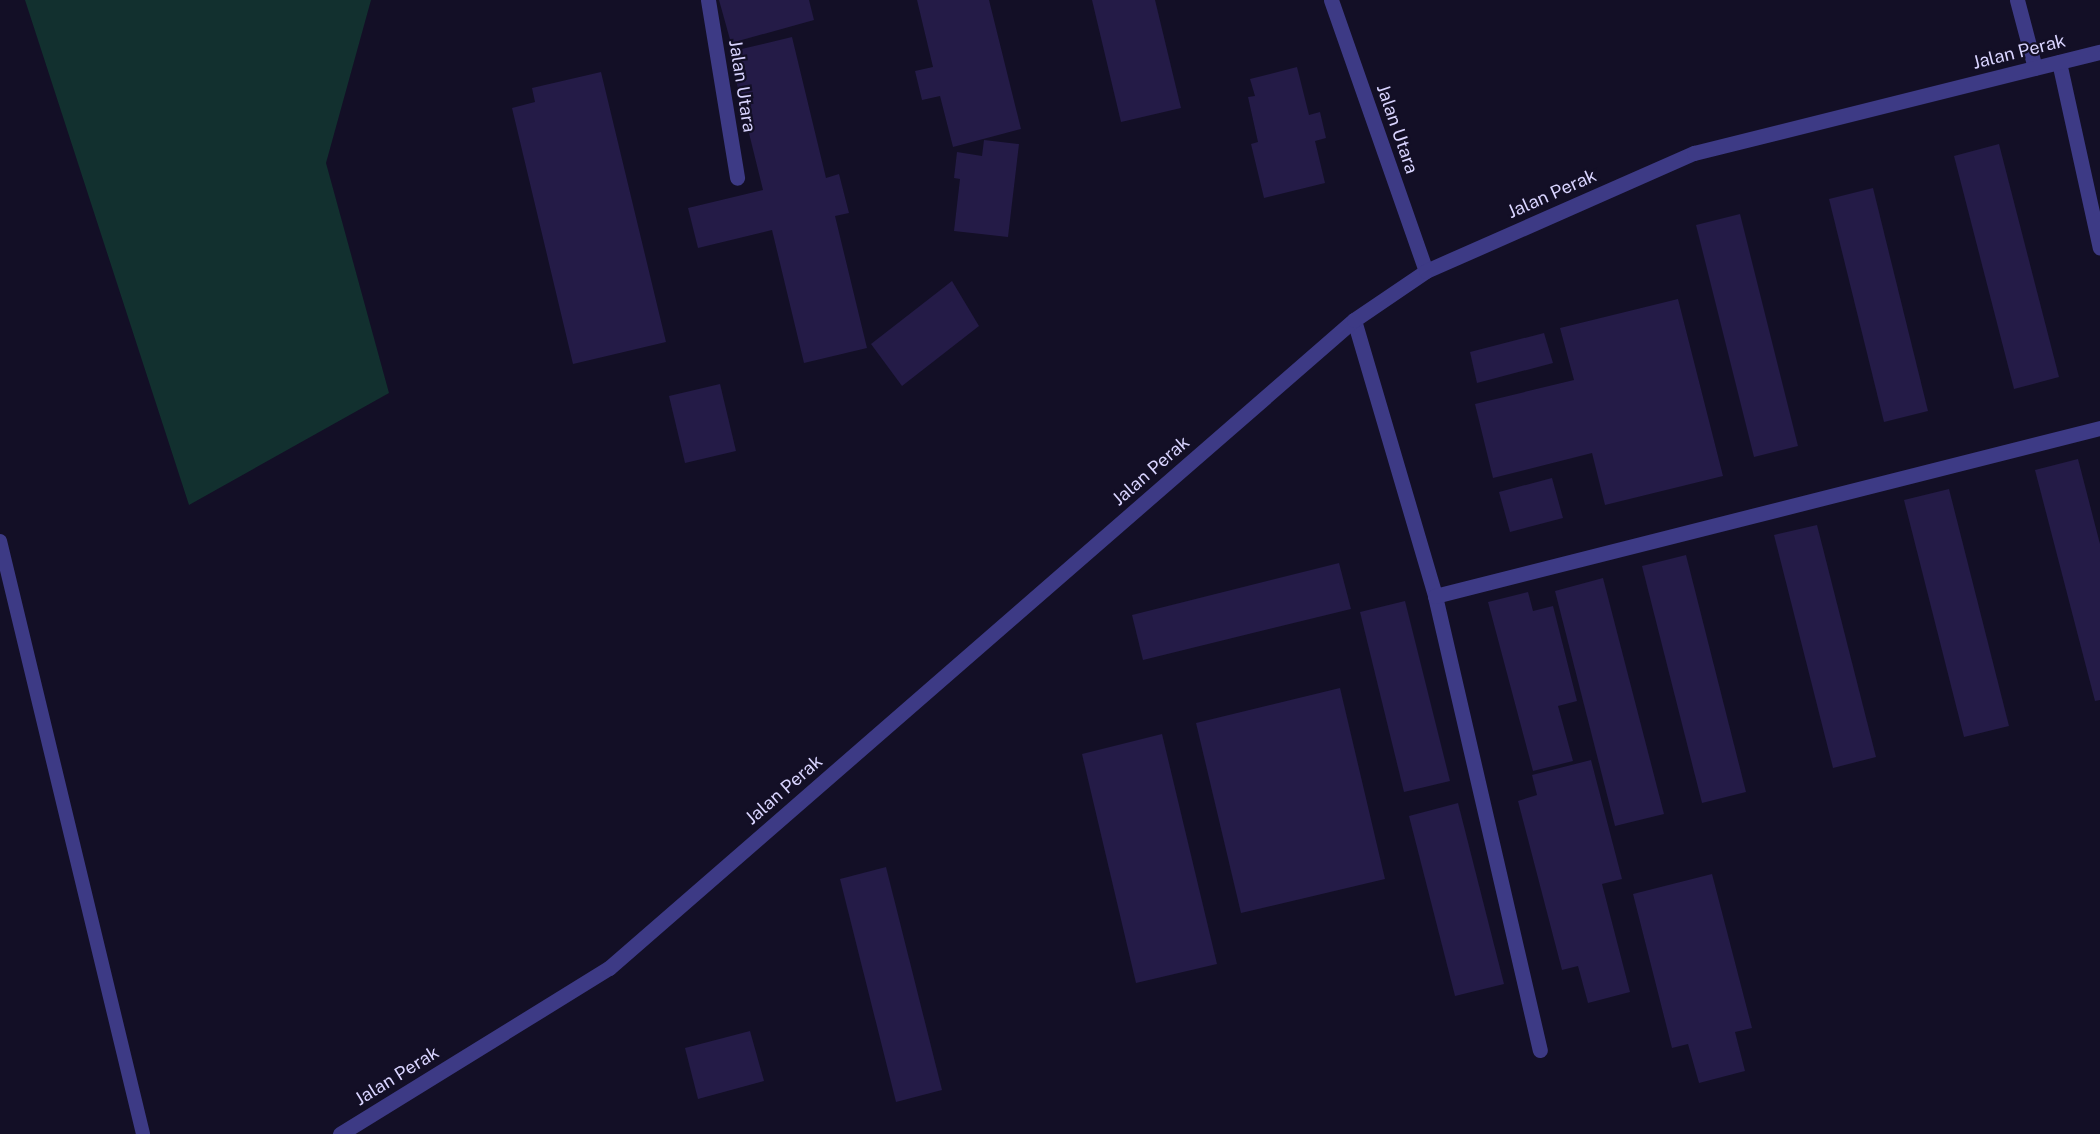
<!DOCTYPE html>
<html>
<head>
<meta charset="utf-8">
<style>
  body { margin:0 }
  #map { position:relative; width:2100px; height:1134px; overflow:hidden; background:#130f26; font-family:"Public Sans",sans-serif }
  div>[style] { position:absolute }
  .green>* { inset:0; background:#12302f }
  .building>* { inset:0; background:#241b47 }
  .lane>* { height:14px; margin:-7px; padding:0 7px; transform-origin:7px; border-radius:7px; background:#3d3a85 }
  .street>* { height:15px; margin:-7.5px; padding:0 7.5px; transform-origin:7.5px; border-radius:7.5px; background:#3d3a85 }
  span { translate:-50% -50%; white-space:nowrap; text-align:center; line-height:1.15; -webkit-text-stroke:4.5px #130f26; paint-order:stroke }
  .street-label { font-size:18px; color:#d9d4ff }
</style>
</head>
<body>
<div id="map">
  <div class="green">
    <div style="clip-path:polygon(25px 0,371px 0,326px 163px,389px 393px,189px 505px)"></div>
  </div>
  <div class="building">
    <div style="clip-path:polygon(719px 0,809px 0,814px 20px,731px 43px)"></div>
    <div style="clip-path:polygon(917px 0,989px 0,1021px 129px,953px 147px,940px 96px,922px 100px,915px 71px,933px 67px)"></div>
    <div style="clip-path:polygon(1092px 0,1155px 0,1181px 108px,1121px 122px)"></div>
    <div style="clip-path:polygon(792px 37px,826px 178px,839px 174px,849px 213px,835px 216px,867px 348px,804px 363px,772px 230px,698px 248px,688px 208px,763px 190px,729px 52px)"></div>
    <div style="clip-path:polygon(1297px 67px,1309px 115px,1320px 112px,1326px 138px,1315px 141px,1325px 183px,1264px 198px,1251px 144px,1258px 142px,1248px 97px,1255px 96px,1250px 79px)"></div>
    <div style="clip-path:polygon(601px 72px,666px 342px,573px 364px,512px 108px,535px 102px,532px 88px)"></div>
    <div style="clip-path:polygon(984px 140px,1019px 144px,1008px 237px,954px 231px,960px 179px,954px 178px,957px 152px,982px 156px)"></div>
    <div style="clip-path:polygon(1999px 144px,2059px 377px,2014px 389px,1954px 156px)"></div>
    <div style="clip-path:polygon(1873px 188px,1928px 411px,1884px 422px,1829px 199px)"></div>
    <div style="clip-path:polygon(1740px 214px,1798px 446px,1754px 457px,1696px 225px)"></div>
    <div style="clip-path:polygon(952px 281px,979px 326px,902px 386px,871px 344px)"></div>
    <div style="clip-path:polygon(1678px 299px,1723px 476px,1605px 505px,1592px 453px,1493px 478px,1475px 404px,1574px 380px,1560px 328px)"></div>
    <div style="clip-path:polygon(1544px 333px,1553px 363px,1477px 383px,1470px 352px)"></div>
    <div style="clip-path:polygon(720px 384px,736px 451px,685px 463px,669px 396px)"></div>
    <div style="clip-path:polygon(2078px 459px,2100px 544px,2100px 700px,2095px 701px,2035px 470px)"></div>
    <div style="clip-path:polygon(1552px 478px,1563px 518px,1510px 532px,1499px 492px)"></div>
    <div style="clip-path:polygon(1949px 489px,2009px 726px,1964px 737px,1904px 500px)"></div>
    <div style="clip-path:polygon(1817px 525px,1876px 757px,1833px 768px,1774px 535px)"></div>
    <div style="clip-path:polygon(1686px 555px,1746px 792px,1702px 803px,1642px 566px)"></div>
    <div style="clip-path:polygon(1339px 563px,1351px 609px,1143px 660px,1132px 615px)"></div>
    <div style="clip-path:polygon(1603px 578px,1664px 814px,1615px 826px,1555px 591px)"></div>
    <div style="clip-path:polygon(1528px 592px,1533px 611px,1553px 606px,1577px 701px,1558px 706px,1573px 761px,1533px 771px,1488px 602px)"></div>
    <div style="clip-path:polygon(1405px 601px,1450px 781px,1404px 792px,1360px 612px)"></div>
    <div style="clip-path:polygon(1340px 688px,1385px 879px,1241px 913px,1196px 723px)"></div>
    <div style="clip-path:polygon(1162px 734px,1217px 964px,1136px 983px,1082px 754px)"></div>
    <div style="clip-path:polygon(1591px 760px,1622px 879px,1602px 884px,1630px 992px,1588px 1003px,1578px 966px,1562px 970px,1518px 801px,1537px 795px,1532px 775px)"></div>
    <div style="clip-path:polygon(1458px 803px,1504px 984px,1455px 996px,1409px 816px)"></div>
    <div style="clip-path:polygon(886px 867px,942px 1090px,896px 1102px,840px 879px)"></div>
    <div style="clip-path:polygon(1712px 874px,1752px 1028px,1735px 1032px,1745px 1071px,1699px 1083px,1688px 1044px,1672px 1048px,1633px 894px)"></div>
    <div style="clip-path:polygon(750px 1031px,764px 1081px,698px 1099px,685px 1048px)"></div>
  </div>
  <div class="lane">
    <div style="left:0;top:541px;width:610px;rotate:76.44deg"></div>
  </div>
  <div class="street">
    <div style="left:708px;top:0;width:180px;rotate:80.7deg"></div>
    <div style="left:1331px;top:0;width:287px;rotate:70.7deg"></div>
    <div style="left:2017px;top:0;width:70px;rotate:75.2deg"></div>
    <div style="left:2059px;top:62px;width:190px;rotate:77.6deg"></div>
    <div style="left:1354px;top:320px;width:288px;rotate:73.6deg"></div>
    <div style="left:1435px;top:596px;width:466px;rotate:77deg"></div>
    <div style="left:1435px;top:596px;width:686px;rotate:-14.18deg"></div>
    <div style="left:340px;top:1134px;width:316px;rotate:-31.7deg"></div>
    <div style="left:609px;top:968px;width:987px;rotate:-41.02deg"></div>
    <div style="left:1354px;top:320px;width:87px;rotate:-34.2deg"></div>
    <div style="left:1426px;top:271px;width:293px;rotate:-23.8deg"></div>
    <div style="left:1694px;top:153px;width:418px;rotate:-14deg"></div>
  </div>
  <div class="street-label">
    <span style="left:2019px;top:52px;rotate:-14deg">Jalan Perak</span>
    <span style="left:742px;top:86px;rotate:81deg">Jalan Utara</span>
    <span style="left:1397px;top:129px;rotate:71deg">Jalan Utara</span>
    <span style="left:1552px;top:194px;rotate:-24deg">Jalan Perak</span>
    <span style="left:1151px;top:471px;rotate:-41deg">Jalan Perak</span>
    <span style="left:784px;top:790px;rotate:-41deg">Jalan Perak</span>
    <span style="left:397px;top:1076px;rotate:-32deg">Jalan Perak</span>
  </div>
</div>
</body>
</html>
